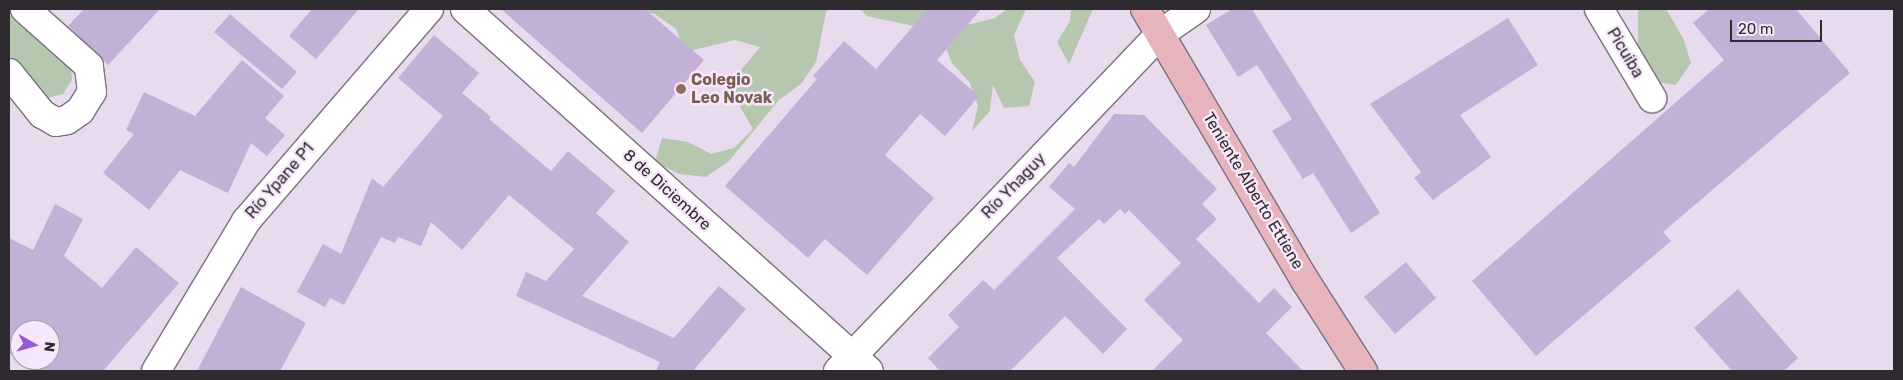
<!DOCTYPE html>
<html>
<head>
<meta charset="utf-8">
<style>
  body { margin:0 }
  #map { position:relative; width:1903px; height:380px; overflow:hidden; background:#e8dbed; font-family:Rubik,sans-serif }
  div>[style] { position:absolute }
  .green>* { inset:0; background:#b6c7af }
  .building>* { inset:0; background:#c2b0d6 }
  .roads { filter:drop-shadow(1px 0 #7c707f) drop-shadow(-1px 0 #7c707f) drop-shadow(0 1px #7c707f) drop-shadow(0 -1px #7c707f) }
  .minor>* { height:28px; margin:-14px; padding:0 14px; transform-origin:14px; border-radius:14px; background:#fff }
  .major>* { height:28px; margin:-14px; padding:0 14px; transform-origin:14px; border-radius:14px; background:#e5b4bd }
  .dots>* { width:14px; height:14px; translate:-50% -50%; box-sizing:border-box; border:2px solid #f6e8fa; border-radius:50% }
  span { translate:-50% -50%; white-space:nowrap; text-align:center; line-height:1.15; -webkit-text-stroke:5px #f6e8fa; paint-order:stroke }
  .street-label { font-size:16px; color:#2f2a30 }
  .education-label { font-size:16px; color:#785e54; font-weight:700 }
  .left { translate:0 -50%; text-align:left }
  .frame { position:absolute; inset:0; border:10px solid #2f2a30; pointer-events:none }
  .north { position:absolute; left:10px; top:320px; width:50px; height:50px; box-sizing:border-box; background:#f6e8fa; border:1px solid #a69ca9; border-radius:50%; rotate:97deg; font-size:14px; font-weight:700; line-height:20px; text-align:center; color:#2f2a30 }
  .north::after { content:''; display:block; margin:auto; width:18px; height:22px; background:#945bd2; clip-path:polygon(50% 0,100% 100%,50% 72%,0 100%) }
  .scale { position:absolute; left:1730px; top:20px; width:92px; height:22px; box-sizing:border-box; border:2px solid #2f2a30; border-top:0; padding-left:6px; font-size:15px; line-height:18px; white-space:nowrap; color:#2f2a30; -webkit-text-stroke:4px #f6e8fa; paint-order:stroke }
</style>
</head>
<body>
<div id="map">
  <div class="green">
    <div style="clip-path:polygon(632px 9px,831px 9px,826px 12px,816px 62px,801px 84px,779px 100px,729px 161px,706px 177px,679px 174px,655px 162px,662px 138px,688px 142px,711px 154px,734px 148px,753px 129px,728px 86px,760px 47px,735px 40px,685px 52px,676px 29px,655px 14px)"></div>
    <div style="clip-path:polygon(860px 9px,927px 9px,946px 23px,971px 24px,995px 18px,1007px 9px,1026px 9px,1014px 35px,1020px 60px,1035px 82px,1029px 106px,1004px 108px,993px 85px,990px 111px,972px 131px,978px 106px,970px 83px,952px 63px,942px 38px,918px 27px,867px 16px)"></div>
    <div style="clip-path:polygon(1071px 9px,1093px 9px,1069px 64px,1057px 42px,1070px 21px)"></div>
    <div style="clip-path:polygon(1638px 9px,1666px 9px,1683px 38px,1691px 63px,1676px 85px,1651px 81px,1638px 59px)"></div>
    <div style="clip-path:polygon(9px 14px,71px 68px,72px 80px,63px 94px,44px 99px,9px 56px)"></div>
  </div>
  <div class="building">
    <div style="clip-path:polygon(84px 9px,160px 9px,108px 65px,68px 26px)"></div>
    <div style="clip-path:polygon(312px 9px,359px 9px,316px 59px,289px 36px)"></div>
    <div style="clip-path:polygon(501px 9px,645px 9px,704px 60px,642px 133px)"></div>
    <div style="clip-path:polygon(928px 9px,981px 9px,937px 60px,979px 96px,945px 136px,920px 114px,885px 155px,934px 198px,867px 275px,825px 239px,808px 258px,725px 186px,817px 79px,813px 76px,844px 41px,876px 69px)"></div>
    <div style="clip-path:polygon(1232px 9px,1252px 9px,1380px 213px,1351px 233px,1313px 173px,1303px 179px,1272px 131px,1292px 119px,1257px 65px,1238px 77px,1206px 25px)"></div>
    <div style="clip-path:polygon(1709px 9px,1796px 9px,1850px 73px,1663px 232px,1671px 241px,1536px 356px,1472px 281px,1724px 60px,1693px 23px)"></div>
    <div style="clip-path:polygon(230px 14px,297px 72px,282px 89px,214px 32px)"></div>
    <div style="clip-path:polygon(1508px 18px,1538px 65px,1460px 115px,1491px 157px,1433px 200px,1414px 178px,1421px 172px,1370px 104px)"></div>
    <div style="clip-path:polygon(434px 35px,479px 73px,462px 93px,491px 117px,489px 119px,551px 171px,568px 151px,615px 191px,596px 213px,629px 242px,582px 296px,674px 338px,719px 286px,746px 309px,693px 371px,656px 371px,660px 362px,516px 296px,526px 272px,546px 281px,574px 249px,509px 195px,462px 250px,431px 222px,421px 246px,398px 237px,395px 243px,381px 237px,344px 305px,330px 298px,325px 307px,297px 292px,323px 244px,341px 254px,372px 178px,383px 187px,443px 116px,398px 78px)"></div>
    <div style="clip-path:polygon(242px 60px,284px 96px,265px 118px,285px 135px,267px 156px,251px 143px,228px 193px,180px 170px,149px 210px,103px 173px,134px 134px,126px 130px,144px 92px,195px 116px)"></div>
    <div style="clip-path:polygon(1114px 114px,1144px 115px,1217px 189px,1202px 204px,1217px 219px,1196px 239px,1259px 303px,1274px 288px,1292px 307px,1266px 333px,1303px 371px,1152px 371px,1183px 340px,1144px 300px,1181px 263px,1129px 210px,1125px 214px,1120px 209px,1104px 224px,1099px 219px,1057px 258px,1127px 329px,1103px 354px,1065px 316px,1010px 371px,940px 371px,928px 358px,959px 327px,948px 315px,983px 280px,994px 290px,1075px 209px,1049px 187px,1069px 163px,1074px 167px)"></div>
    <div style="clip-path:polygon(evenodd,55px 204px,83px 219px,64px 256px,102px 288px,136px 247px,179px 283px,103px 371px,30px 371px,9px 353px,9px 238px,33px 250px,55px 204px,20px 330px,50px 330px,50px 360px,20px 360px,20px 330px)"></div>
    <div style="clip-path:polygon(1406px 262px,1436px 298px,1395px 334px,1364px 297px)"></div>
    <div style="clip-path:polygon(241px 287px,306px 323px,280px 371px,197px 371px)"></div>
    <div style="clip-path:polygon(1738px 289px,1798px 358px,1784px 371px,1732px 371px,1694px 328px)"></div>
  </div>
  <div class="roads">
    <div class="minor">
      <div style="left:465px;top:9px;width:542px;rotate:41.86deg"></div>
      <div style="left:1599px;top:9px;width:104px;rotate:59.2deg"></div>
      <div style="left:9px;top:73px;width:53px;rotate:51.2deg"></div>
      <div style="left:42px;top:114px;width:16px;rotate:30deg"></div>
      <div style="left:56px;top:122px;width:11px;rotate:-10deg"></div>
      <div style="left:67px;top:120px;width:16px;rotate:-35deg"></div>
      <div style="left:80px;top:111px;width:22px;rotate:-58deg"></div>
      <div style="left:92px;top:92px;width:26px;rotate:-97deg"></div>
      <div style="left:89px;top:66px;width:86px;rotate:-138.3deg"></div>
      <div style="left:156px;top:371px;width:175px;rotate:-59deg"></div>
      <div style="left:246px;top:221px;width:280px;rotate:-49.2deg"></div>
      <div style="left:838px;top:371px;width:466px;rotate:-46.3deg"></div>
      <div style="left:1160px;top:34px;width:44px;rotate:-34.8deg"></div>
    </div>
    <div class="major">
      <div style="left:1145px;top:9px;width:317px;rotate:59.5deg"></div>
      <div style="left:1306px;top:282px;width:106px;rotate:57.4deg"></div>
    </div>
  </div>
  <div class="dots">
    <div style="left:681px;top:89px;background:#8d6e63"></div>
  </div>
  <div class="street-label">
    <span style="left:1625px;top:53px;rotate:59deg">Picuiba</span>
    <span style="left:280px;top:181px;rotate:-49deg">Río Ypane P1</span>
    <span style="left:1014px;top:186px;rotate:-46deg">Río Yhaguy</span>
    <span style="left:667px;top:190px;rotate:42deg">8 de Diciembre</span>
    <span style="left:1253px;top:191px;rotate:59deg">Teniente Alberto Ettiene</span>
  </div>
  <div class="education-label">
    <span class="left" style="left:691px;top:89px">Colegio<br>Leo Novak</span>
  </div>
  <div class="frame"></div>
  <div class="north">N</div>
  <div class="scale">20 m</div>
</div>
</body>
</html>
